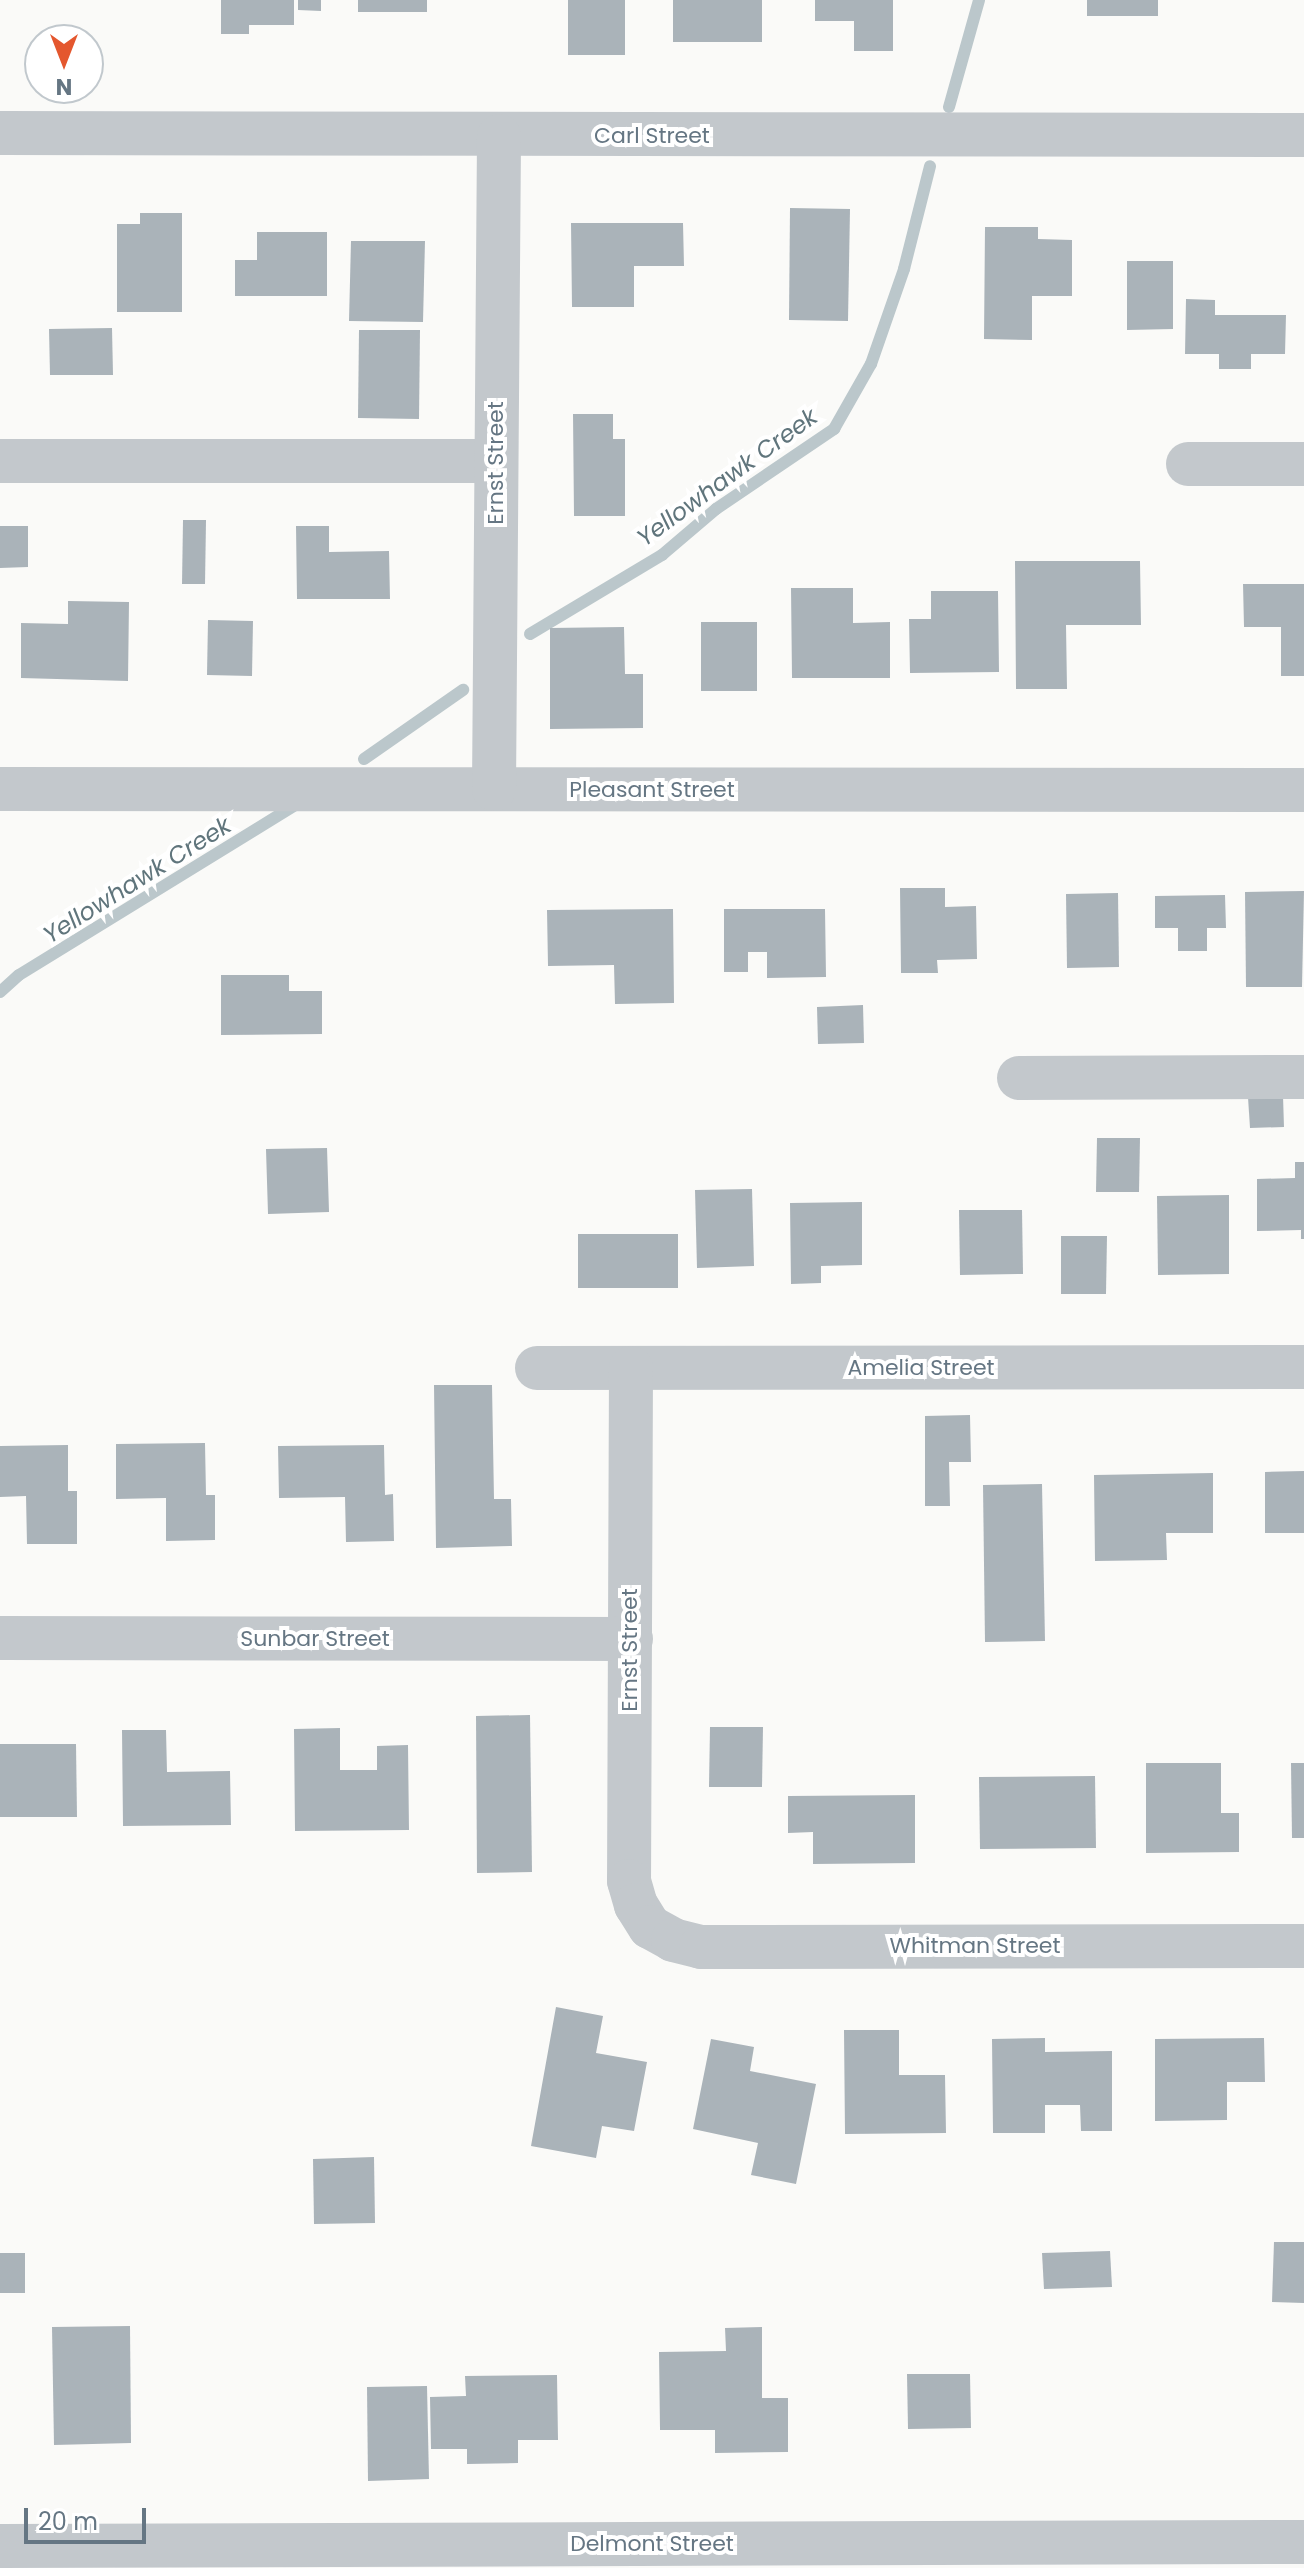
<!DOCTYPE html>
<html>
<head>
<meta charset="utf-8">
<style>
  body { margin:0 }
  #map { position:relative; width:1304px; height:2568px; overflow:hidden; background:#fafaf8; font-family:Poppins,sans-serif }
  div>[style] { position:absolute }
  .stream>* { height:12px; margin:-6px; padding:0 6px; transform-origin:6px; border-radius:6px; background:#bbc7cb }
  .building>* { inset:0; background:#aab3b9 }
  .minor>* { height:44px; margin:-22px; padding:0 22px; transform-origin:22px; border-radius:22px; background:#c3c8cc }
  span { translate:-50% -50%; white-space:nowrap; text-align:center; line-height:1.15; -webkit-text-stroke:8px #fff; paint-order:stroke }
  .street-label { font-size:22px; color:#657683 }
  .water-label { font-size:24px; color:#60757c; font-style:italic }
  .north { position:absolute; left:24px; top:24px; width:80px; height:80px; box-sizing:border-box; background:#fff; border:2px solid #c1c8cd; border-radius:50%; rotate:180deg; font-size:22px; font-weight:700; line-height:32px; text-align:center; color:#657683 }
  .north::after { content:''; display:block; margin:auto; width:28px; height:36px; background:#e4572e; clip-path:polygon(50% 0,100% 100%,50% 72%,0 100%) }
  .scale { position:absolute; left:24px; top:2508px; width:122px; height:36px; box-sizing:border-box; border:4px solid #657683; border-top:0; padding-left:10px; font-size:24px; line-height:28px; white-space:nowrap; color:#657683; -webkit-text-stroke:6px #fff; paint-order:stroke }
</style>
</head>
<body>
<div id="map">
  <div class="stream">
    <div style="left:949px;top:107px;width:111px;rotate:-74.3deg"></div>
    <div style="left:530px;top:634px;width:154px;rotate:-30.9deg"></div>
    <div style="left:662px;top:555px;width:71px;rotate:-40.4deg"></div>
    <div style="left:716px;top:509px;width:143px;rotate:-34.1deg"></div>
    <div style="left:834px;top:429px;width:75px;rotate:-60.4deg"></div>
    <div style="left:871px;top:364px;width:101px;rotate:-70.8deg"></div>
    <div style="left:904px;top:269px;width:106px;rotate:-75.8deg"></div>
    <div style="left:364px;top:759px;width:121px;rotate:-34.9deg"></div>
    <div style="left:0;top:992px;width:25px;rotate:-42deg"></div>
    <div style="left:19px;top:975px;width:326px;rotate:-31.6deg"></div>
  </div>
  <div class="building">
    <div style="clip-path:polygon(221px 0,294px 0,294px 25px,249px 25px,249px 34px,221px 34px)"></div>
    <div style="clip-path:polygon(298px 0,321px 0,321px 11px,298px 10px)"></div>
    <div style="clip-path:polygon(358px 0,427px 0,427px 12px,358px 12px)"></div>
    <div style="clip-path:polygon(568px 0,625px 0,625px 55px,568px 55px)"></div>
    <div style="clip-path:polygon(673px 0,762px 0,762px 42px,673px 42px)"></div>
    <div style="clip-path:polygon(815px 0,893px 0,893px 51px,854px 51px,854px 21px,815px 21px)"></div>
    <div style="clip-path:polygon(1087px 0,1158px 0,1158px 16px,1087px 16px)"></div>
    <div style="clip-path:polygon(790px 208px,850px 209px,848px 321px,789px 320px)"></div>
    <div style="clip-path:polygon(140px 213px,182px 213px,182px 312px,117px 312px,117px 224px,140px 224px)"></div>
    <div style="clip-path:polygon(571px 223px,683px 223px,684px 266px,634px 266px,634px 307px,572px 307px)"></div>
    <div style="clip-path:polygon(985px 227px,1038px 227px,1038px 239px,1072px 240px,1072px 296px,1032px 296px,1032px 340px,984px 339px)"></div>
    <div style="clip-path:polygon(257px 232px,327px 232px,327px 296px,235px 296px,235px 260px,257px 260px)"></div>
    <div style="clip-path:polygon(351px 241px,425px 241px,423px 322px,349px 321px)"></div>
    <div style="clip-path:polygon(1127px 261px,1173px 261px,1173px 329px,1127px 330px)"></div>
    <div style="clip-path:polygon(1186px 299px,1215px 300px,1215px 315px,1286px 315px,1285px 354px,1251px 354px,1251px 369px,1219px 369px,1219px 354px,1185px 354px)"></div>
    <div style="clip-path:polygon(112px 328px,113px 375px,50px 375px,49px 329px)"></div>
    <div style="clip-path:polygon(359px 330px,420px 330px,419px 419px,358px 418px)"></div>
    <div style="clip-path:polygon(573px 414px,613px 414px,613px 439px,625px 439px,625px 516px,574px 516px)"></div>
    <div style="clip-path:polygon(183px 520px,206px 520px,205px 584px,182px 584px)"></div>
    <div style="clip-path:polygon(0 526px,28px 526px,28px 567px,0 568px)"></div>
    <div style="clip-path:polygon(296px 526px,329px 526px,329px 552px,389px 551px,390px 599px,297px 599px)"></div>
    <div style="clip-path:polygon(1015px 561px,1140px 561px,1141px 625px,1066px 625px,1067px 689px,1016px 689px)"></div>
    <div style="clip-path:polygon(1243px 584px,1304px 584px,1304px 676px,1281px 676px,1281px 627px,1244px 627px)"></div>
    <div style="clip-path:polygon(791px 588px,853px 588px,853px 623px,890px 622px,890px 678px,792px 678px)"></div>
    <div style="clip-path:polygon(931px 591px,998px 591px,999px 672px,910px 673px,909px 619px,931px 619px)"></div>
    <div style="clip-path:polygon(68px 601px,129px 602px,128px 681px,21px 678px,21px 623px,68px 624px)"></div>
    <div style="clip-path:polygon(208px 620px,253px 621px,252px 676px,207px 675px)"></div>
    <div style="clip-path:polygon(701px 622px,757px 622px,757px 691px,701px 691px)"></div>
    <div style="clip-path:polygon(624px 627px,625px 674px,643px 674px,643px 728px,550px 729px,550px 628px)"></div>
    <div style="clip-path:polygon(900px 888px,945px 888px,945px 907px,976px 906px,977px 959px,937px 960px,938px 973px,901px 973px)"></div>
    <div style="clip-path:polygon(1304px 891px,1302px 987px,1246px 987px,1245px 892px)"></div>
    <div style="clip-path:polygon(1118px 893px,1119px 967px,1067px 968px,1066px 894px)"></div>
    <div style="clip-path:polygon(1225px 895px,1226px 928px,1207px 928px,1207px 951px,1178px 951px,1178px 928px,1155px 928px,1155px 896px)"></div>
    <div style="clip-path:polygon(673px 909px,674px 1003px,615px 1004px,614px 965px,548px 966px,547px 910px)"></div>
    <div style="clip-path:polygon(724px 909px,825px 909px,826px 977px,767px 978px,767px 952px,748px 952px,748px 972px,724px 972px)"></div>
    <div style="clip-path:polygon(221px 975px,289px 975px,289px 991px,322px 991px,322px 1034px,221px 1035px)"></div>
    <div style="clip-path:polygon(863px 1005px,864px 1043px,818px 1044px,817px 1007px)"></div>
    <div style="clip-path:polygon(1283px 1096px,1284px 1127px,1250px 1128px,1248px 1097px)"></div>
    <div style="clip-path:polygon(1097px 1138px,1140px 1138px,1139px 1192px,1096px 1192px)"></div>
    <div style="clip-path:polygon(327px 1148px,329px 1212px,268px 1214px,266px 1149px)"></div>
    <div style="clip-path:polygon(1295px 1162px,1304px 1162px,1304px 1239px,1301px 1239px,1301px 1230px,1257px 1231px,1257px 1179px,1295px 1178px)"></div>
    <div style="clip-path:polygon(752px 1189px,754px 1266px,697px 1268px,695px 1190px)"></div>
    <div style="clip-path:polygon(1229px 1195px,1229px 1274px,1158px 1275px,1157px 1196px)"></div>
    <div style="clip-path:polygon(862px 1202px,862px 1265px,821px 1266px,821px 1283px,791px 1284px,790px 1203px)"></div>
    <div style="clip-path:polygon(959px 1210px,1022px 1210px,1023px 1274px,960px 1275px)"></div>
    <div style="clip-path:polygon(578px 1234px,678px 1234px,678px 1288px,578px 1288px)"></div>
    <div style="clip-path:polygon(1061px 1236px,1107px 1236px,1106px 1294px,1061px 1294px)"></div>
    <div style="clip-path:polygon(434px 1385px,492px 1385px,494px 1499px,511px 1499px,512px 1546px,436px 1548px)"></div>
    <div style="clip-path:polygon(970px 1415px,971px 1462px,949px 1462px,950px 1506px,925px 1506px,925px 1416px)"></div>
    <div style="clip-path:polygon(205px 1443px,206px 1495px,215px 1495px,215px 1540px,166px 1541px,166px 1498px,116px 1499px,116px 1444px)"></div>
    <div style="clip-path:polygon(68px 1445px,68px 1491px,77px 1491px,77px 1544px,27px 1544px,26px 1496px,0 1497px,0 1446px)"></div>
    <div style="clip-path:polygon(384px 1445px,385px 1495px,393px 1494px,394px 1541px,346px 1542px,345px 1497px,279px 1498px,278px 1446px)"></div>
    <div style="clip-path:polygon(1304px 1471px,1304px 1533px,1265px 1533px,1265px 1472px)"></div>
    <div style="clip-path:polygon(1213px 1473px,1213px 1533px,1166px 1533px,1167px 1560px,1095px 1561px,1094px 1475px)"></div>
    <div style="clip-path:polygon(1042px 1484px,1045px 1641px,985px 1642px,983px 1485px)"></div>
    <div style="clip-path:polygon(530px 1715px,532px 1872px,477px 1873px,476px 1716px)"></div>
    <div style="clip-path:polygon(710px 1727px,763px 1727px,762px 1787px,709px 1787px)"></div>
    <div style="clip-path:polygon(340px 1728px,340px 1770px,377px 1770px,377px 1746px,408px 1745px,409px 1830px,295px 1831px,294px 1729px)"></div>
    <div style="clip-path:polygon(122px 1730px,166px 1730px,167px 1772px,230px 1771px,231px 1825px,123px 1826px)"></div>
    <div style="clip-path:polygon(0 1744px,76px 1744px,77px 1817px,0 1817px)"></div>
    <div style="clip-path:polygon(1146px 1763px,1221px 1763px,1221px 1813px,1239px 1813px,1239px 1852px,1146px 1853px)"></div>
    <div style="clip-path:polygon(1291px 1763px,1304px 1763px,1304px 1838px,1292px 1838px)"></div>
    <div style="clip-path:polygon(1095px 1776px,1096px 1848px,980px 1849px,979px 1777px)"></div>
    <div style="clip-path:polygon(915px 1795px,915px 1863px,813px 1864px,813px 1832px,788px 1833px,788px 1796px)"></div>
    <div style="clip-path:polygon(556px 2007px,603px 2016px,596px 2053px,647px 2062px,634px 2131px,602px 2126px,596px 2158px,531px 2146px)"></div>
    <div style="clip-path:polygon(844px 2030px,899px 2030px,899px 2075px,945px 2075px,946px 2133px,845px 2134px)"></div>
    <div style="clip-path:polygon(1045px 2038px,1045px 2052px,1112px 2051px,1112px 2131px,1081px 2131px,1080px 2105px,1045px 2105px,1045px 2133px,993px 2133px,992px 2039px)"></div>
    <div style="clip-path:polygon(1264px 2038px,1265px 2082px,1227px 2082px,1227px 2120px,1155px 2121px,1155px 2039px)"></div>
    <div style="clip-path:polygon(711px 2039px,754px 2047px,750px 2071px,816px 2084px,796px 2184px,751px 2175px,758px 2143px,693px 2129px)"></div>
    <div style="clip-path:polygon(374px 2157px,375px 2223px,314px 2224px,313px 2159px)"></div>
    <div style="clip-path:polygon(1274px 2242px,1304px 2242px,1304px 2303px,1272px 2302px)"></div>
    <div style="clip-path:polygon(1110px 2251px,1112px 2287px,1044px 2289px,1042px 2253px)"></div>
    <div style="clip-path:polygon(0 2253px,25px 2253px,25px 2293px,0 2293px)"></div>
    <div style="clip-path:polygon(130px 2326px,131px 2443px,54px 2445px,52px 2327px)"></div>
    <div style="clip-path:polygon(762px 2327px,762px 2398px,788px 2398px,788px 2452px,715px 2453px,715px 2430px,660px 2430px,659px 2352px,726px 2351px,725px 2328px)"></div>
    <div style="clip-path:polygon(907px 2374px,970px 2374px,971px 2428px,908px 2429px)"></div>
    <div style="clip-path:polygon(557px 2375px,558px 2440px,518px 2440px,518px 2463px,467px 2464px,467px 2449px,431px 2449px,430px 2397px,466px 2396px,465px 2376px)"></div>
    <div style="clip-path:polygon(427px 2386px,429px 2479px,368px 2481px,367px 2387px)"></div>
  </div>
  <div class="minor">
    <div style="left:0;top:133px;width:1304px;rotate:0.09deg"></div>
    <div style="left:0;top:461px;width:496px"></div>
    <div style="left:1188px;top:464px;width:116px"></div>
    <div style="left:0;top:789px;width:1304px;rotate:0.04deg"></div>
    <div style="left:494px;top:789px;width:653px;rotate:-89.56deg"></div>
    <div style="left:1019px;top:1078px;width:285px;rotate:-0.2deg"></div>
    <div style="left:537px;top:1368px;width:767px;rotate:-0.07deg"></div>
    <div style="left:631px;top:1368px;width:513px;rotate:90.22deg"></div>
    <div style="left:629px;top:1881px;width:25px;rotate:74deg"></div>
    <div style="left:636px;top:1905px;width:26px;rotate:58deg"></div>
    <div style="left:650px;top:1927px;width:26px;rotate:29deg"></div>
    <div style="left:673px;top:1940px;width:29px;rotate:14deg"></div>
    <div style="left:701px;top:1947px;width:603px;rotate:-0.1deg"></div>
    <div style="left:0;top:1638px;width:631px;rotate:0.09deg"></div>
    <div style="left:0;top:2546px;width:1304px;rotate:-0.18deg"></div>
  </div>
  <div class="street-label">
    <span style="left:652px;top:136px">Carl Street</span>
    <span style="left:496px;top:463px;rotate:-90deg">Ernst Street</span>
    <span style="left:652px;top:790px">Pleasant Street</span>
    <span style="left:921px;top:1368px">Amelia Street</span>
    <span style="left:315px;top:1639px">Sunbar Street</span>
    <span style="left:630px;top:1650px;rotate:-90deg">Ernst Street</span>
    <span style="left:975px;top:1946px">Whitman Street</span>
    <span style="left:652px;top:2544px">Delmont Street</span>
  </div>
  <div class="water-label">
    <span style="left:727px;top:477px;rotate:-36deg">Yellowhawk Creek</span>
    <span style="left:137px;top:880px;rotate:-32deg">Yellowhawk Creek</span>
  </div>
  <div class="north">N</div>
  <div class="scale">20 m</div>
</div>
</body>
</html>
